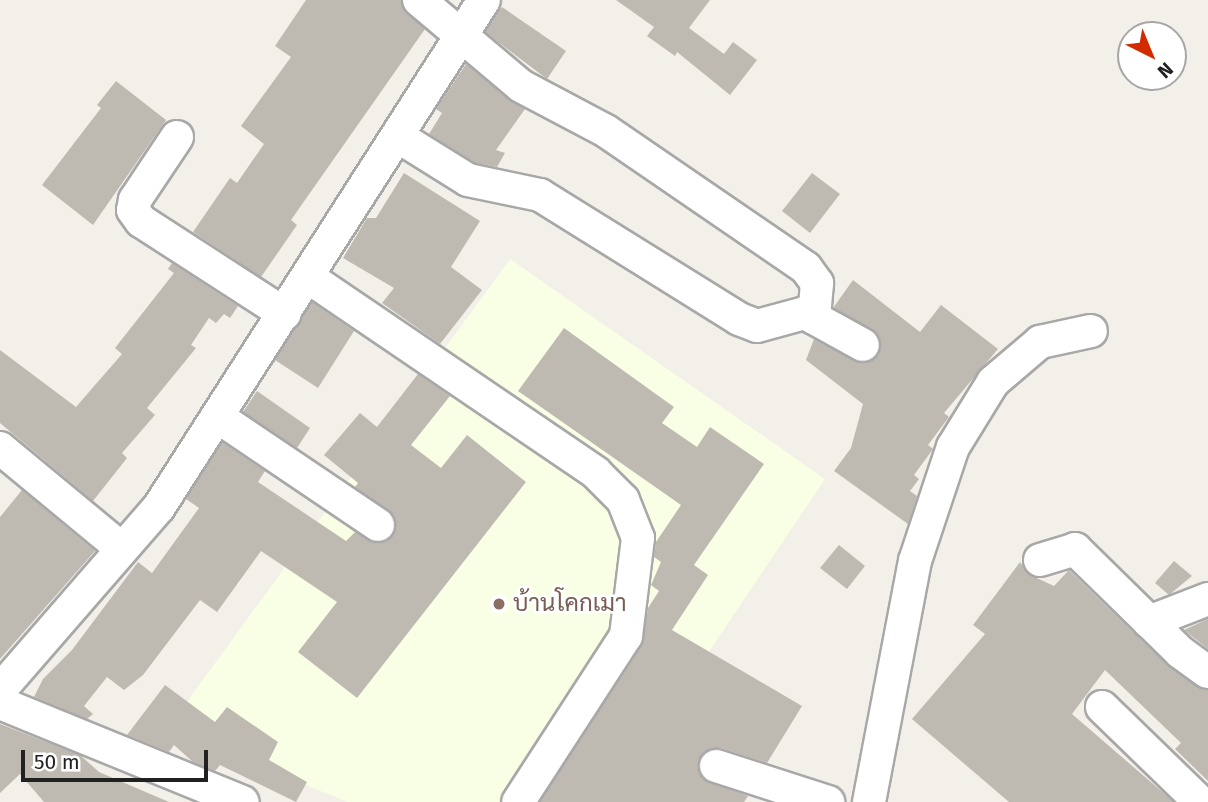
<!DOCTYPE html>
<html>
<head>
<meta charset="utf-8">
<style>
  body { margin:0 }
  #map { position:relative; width:1208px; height:802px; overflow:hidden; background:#f2f0e8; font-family:"Fira Sans",Sarabun,sans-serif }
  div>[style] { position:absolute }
  .education>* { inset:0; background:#f9ffe4 }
  .building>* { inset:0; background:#bfbab1 }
  .roads { filter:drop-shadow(2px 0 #a8a8a8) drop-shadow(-2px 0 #a8a8a8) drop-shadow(0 2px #a8a8a8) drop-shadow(0 -2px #a8a8a8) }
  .minor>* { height:32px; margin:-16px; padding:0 16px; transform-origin:16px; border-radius:16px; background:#fff }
  .dots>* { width:19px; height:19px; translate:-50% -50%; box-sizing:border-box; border:4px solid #fff; border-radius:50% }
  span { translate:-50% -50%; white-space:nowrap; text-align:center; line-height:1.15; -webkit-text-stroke:5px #fff; paint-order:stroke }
  .education-label { font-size:24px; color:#785e54 }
  .left { translate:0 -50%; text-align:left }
  .north { position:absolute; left:1117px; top:21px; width:70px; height:70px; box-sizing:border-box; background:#fff; border:2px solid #a6a6a6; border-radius:50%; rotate:137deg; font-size:19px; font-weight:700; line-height:28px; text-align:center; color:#212121 }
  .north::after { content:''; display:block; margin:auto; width:24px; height:32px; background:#d32b00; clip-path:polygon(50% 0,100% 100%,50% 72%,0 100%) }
  .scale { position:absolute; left:21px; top:750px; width:187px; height:32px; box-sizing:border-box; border:4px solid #212121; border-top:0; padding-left:9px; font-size:21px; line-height:24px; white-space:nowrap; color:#212121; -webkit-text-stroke:5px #fff; paint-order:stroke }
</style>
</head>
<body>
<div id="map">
  <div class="education">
    <div style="clip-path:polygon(510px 259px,825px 479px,608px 802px,348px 802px,167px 729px)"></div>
  </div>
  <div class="building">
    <div style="clip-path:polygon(306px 0,401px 0,407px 14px,425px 29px,291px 220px,297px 225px,261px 277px,193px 232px,230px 178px,237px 183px,264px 144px,241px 126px,291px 57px,275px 46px)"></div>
    <div style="clip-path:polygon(616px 0,710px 0,689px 28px,724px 54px,733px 42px,757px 60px,730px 95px,677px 52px,675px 56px,647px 36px,654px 27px)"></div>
    <div style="clip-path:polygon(502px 7px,566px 51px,547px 79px,485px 32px)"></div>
    <div style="clip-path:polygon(466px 64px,525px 109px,496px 150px,505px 153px,497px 167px,475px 163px,429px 134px,442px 113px,436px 109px)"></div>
    <div style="clip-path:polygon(116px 81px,166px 120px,93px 225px,42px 185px,101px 108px,97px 105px)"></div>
    <div style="clip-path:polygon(404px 173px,480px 221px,451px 267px,482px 290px,440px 344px,382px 303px,394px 288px,343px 258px,367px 218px,376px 218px)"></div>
    <div style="clip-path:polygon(812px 173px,840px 194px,810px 233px,782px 211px)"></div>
    <div style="clip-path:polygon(172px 263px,238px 306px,230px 318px,224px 314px,216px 323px,209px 318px,191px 345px,196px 348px,147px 408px,155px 415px,122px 453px,127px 458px,93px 501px,0 423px,0 350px,76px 407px,122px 354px,115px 348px,174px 273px,168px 269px)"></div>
    <div style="clip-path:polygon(853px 280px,920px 332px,941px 305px,998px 349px,944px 413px,949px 417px,928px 445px,933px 449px,914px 475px,919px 479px,910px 491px,917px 496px,908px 524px,834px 471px,851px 448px,863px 404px,806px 360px,814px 339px,863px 363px,879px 354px,878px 335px,833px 308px)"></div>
    <div style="clip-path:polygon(312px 302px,354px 331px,318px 388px,275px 360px)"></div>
    <div style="clip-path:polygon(564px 328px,674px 407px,662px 423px,697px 447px,710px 427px,764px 464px,694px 565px,708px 575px,672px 630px,802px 706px,767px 763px,721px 748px,704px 752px,699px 760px,703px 779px,748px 796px,744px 802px,540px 802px,642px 645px,648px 608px,659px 591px,651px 585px,661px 562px,654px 557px,656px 542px,681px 505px,518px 391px)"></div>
    <div style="clip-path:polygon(418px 374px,450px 396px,411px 445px,441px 468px,467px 435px,526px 482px,357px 698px,298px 652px,337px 602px,261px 551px,217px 612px,200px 600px,143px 675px,124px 690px,107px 677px,84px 706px,93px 714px,87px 719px,34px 697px,43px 679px,72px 650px,138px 562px,152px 573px,199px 508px,186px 499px,222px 442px,265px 471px,258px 482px,346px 541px,355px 532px,376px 543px,387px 541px,396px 527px,394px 516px,355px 487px,358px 483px,324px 455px,360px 413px,377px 427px)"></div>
    <div style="clip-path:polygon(257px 391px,310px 428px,297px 448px,243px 412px)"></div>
    <div style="clip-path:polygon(22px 490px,95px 551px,0 659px,0 517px)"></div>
    <div style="clip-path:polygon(839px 545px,865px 566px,847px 589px,820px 568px)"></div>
    <div style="clip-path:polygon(1174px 561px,1192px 576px,1169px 595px,1155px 583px)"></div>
    <div style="clip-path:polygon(1020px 562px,1028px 574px,1054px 586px,1069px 570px,1167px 665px,1208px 690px,1208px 781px,1175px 749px,1181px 743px,1105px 670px,1072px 714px,1174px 802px,1009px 802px,912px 719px,985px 634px,973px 625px)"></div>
    <div style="clip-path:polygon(1208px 619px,1208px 649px,1184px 630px)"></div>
    <div style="clip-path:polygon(165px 685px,215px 722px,227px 707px,278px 742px,269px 760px,307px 782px,296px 802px,220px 765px,215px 771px,193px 762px,174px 745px,169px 752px,127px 735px)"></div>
    <div style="clip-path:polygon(0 724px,80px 755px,99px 772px,169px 802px,44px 802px,20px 774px,0 793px)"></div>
  </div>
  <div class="roads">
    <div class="minor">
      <div style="left:419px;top:0;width:133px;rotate:40.1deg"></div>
      <div style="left:521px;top:86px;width:96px;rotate:27.9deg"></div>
      <div style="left:606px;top:131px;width:242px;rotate:34.4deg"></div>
      <div style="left:806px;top:268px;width:19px;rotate:54deg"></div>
      <div style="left:817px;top:283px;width:35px;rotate:95deg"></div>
      <div style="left:177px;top:137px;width:76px;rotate:123.7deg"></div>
      <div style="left:135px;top:200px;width:10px;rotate:101deg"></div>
      <div style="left:133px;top:210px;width:14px;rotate:54deg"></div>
      <div style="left:141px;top:221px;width:171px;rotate:32.9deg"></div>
      <div style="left:399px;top:137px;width:81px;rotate:31.9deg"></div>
      <div style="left:468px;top:180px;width:74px;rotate:11.8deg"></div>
      <div style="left:540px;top:195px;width:234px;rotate:31.9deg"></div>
      <div style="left:739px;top:319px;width:19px;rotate:21deg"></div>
      <div style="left:757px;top:326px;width:50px;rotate:-15.2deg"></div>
      <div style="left:805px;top:313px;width:66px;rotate:28.9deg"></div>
      <div style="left:308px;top:277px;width:348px;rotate:34.2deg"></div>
      <div style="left:596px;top:473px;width:38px;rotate:45deg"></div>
      <div style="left:623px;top:500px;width:41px;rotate:68.5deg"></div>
      <div style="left:638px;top:538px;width:99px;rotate:97deg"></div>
      <div style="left:626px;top:636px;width:198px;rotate:123deg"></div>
      <div style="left:218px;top:417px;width:193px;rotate:34deg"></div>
      <div style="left:0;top:448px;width:158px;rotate:39.6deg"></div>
      <div style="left:1040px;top:560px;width:37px;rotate:-17deg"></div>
      <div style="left:1075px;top:549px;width:147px;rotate:44.4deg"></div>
      <div style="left:1180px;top:652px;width:34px;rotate:36deg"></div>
      <div style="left:1149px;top:622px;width:63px;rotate:-21.3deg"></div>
      <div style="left:0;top:690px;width:242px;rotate:-49deg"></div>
      <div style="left:159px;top:507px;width:602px;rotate:-57.34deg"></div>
      <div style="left:0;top:703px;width:262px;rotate:22.2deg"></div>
      <div style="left:1102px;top:707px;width:136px;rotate:44.1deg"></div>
      <div style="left:716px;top:766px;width:118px;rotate:17.8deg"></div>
      <div style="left:869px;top:802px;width:245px;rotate:-79.2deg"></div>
      <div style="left:915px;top:561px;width:120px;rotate:-71.6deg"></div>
      <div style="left:953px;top:447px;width:76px;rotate:-58.4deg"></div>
      <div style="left:993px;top:382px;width:62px;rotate:-40.4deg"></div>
      <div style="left:1040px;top:342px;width:52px;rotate:-12.2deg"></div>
    </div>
  </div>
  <div class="dots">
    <div style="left:499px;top:604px;background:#8d6e63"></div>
  </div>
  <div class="education-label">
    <span class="left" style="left:513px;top:604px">บ้านโคกเมา</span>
  </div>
  <div class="north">N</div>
  <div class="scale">50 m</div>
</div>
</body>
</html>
